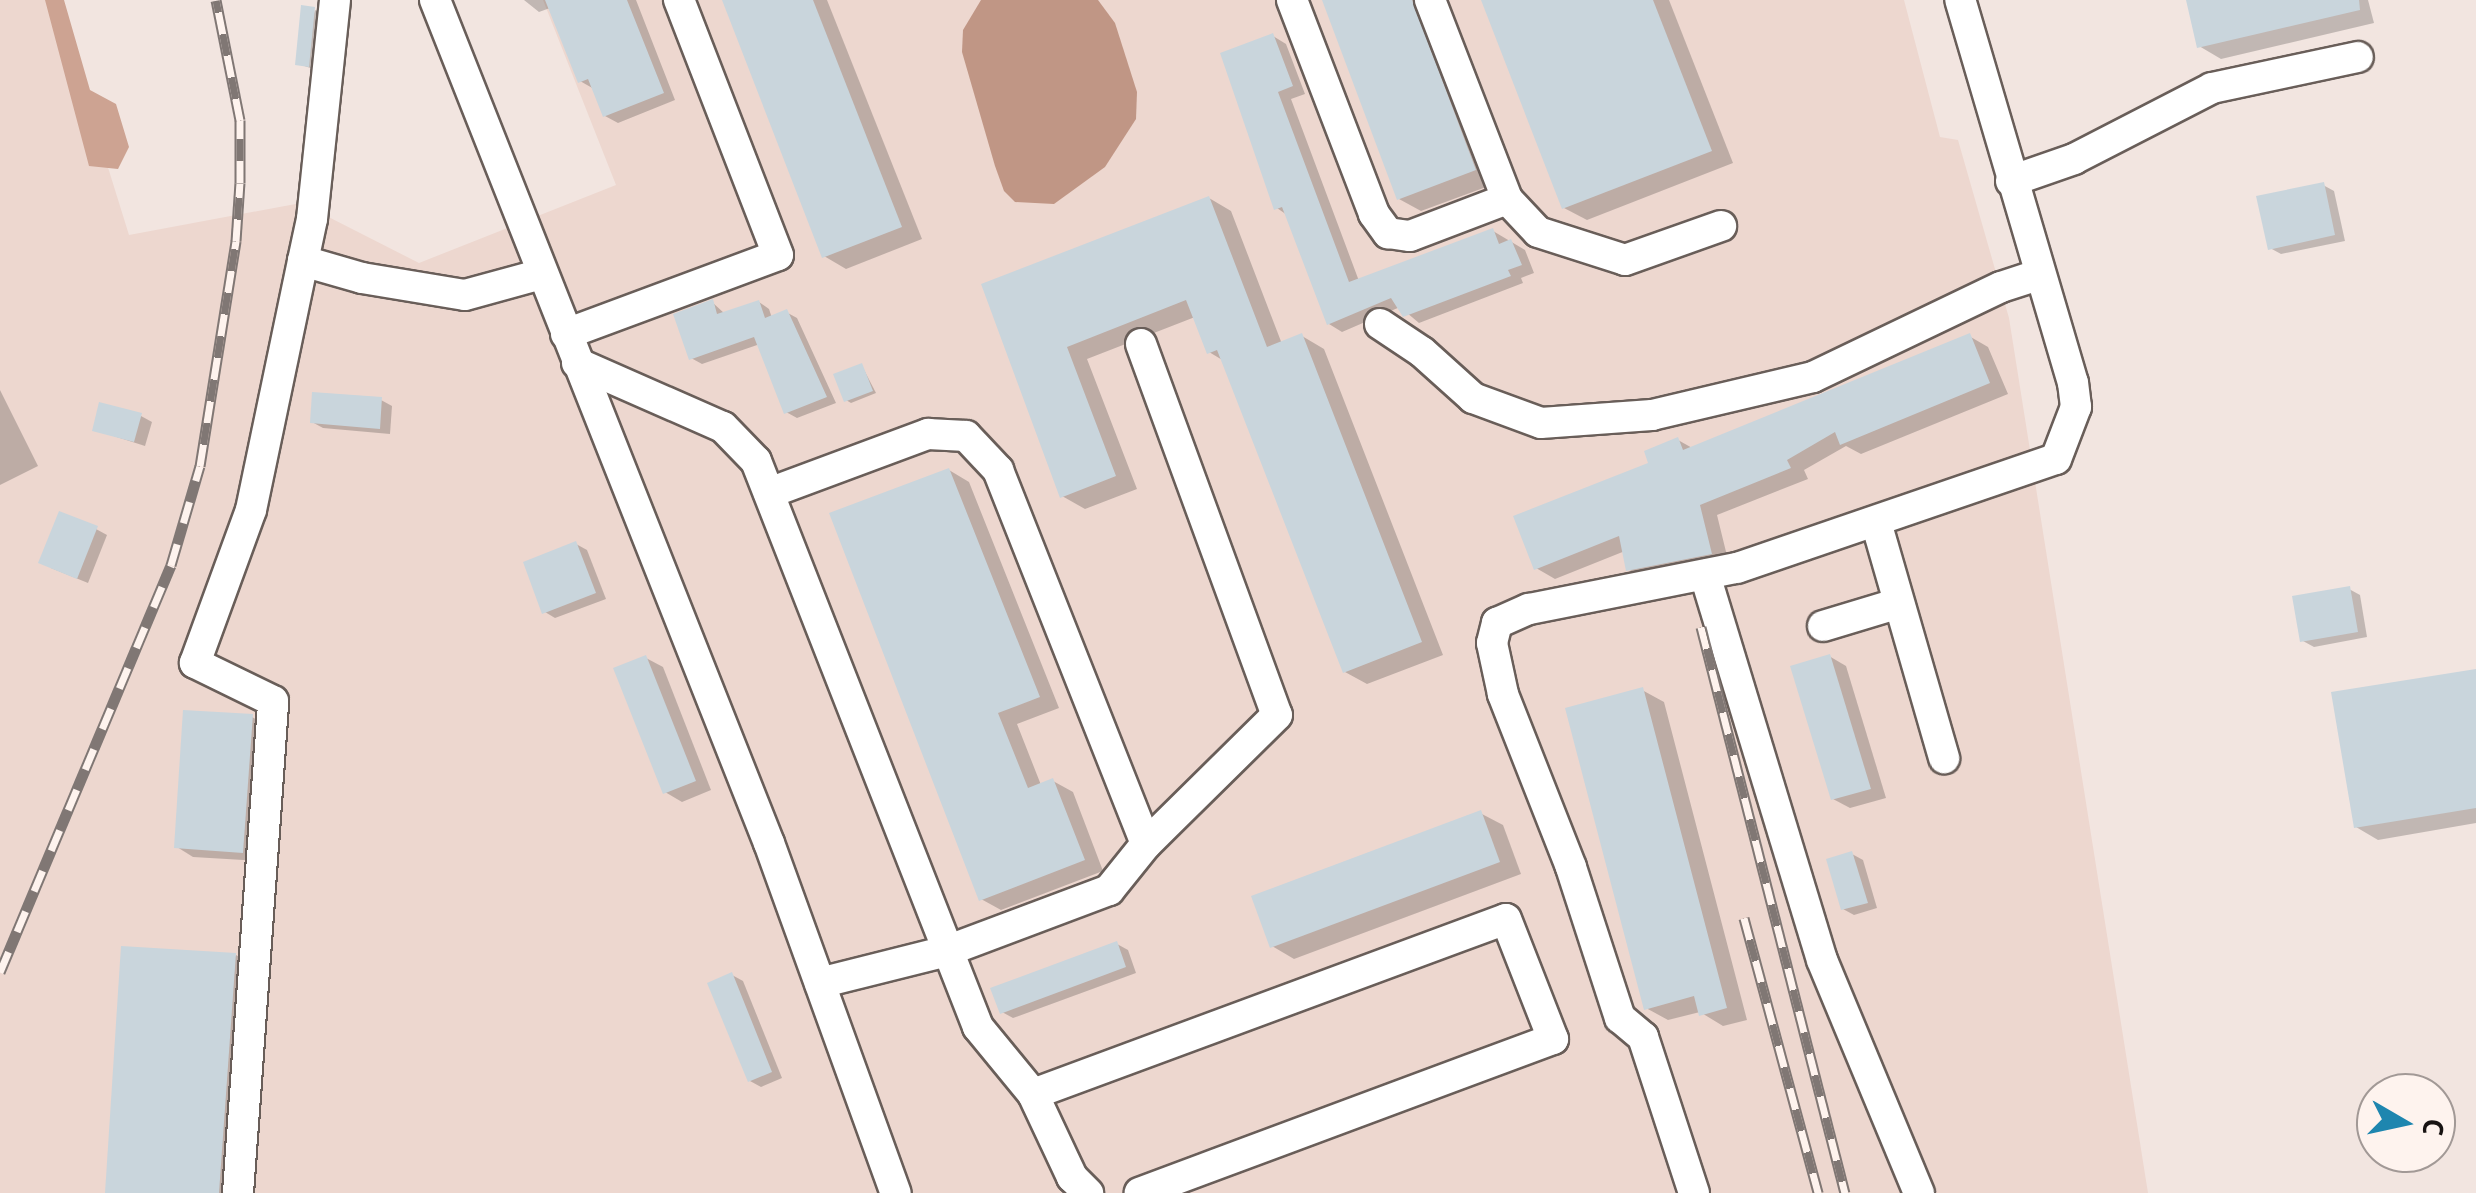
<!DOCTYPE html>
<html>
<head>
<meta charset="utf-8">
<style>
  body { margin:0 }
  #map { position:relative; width:2476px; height:1193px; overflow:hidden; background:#f2e5e0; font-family:"PT Sans",sans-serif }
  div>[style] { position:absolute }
  .built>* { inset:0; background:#edd7cf }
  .forest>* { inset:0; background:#cda392 }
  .water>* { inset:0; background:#c09685 }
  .shadow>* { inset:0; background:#0003 }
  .building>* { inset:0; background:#c9d5dc }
  .roads { filter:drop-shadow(2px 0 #695e59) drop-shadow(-2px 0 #695e59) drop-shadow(0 2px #695e59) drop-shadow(0 -2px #695e59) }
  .minor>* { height:30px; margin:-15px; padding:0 15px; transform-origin:15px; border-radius:15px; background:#fff }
  .rail>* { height:11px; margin-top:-5.5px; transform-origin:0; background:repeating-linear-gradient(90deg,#fef3ee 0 22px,#807774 0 44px); box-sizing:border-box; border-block:2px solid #807774 }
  span { translate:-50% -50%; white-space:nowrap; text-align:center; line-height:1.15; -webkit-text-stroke:9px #fef3ee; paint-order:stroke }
  .north { position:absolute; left:2356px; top:1073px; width:100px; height:100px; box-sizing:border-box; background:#fef3ee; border:2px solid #a29996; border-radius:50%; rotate:99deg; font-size:28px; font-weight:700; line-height:40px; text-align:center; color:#181312 }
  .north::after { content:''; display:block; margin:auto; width:35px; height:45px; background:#1e86af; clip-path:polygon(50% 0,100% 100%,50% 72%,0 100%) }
</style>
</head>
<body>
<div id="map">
  <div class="built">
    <div style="clip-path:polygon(0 0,56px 0,129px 235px,301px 203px,419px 263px,616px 185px,543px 0,1904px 0,1940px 137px,1958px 140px,2009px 318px,2148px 1193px,0 1193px)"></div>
  </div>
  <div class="forest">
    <div style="clip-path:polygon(45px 0,64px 0,90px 90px,116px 104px,129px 147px,118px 169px,89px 166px)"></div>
  </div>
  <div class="water">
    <div style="clip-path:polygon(981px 0,1098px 0,1115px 23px,1137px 92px,1136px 119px,1105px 167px,1054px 204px,1015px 202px,1004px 191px,995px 166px,962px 52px,963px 30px)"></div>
  </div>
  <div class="shadow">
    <div style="clip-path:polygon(524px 0,636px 0,675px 100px,618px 123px,605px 116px,594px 89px,580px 81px,550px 8px,539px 12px)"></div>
    <div style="clip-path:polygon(725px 0,827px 0,922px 239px,846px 269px,824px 256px)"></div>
    <div style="clip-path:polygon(1325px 0,1435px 0,1497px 183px,1421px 211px,1399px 199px)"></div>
    <div style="clip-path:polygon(1484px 0,1669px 0,1733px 163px,1587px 220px,1564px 208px)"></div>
    <div style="clip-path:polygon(2188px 0,2368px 0,2374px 23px,2221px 59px,2199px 46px)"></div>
    <div style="clip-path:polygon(315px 10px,325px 16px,320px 71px,298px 64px)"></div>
    <div style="clip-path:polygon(1273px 36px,1286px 44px,1305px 94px,1291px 99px,1359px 281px,1493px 231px,1525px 250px,1534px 273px,1521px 278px,1523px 283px,1419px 323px,1400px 307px,1342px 332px,1329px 324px,1287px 215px,1277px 208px)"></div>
    <div style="clip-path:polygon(2323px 185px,2334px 191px,2345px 241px,2281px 254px,2270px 248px)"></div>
    <div style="clip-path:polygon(1209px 198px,1231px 211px,1282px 344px,1302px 336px,1324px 349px,1443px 655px,1367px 684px,1345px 672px,1224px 361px,1209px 352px,1195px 317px,1087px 359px,1137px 489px,1085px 509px,1062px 496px,984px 286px)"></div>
    <div style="clip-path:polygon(712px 302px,725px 314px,759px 302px,769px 309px,772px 318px,786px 312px,797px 318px,836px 403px,797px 418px,786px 412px,760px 344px,702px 364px,691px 358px)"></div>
    <div style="clip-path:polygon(1969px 336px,1988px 347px,2008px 394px,1861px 454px,1846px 446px,1804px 470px,1808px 479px,1717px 515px,1729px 564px,1647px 580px,1628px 569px,1625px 551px,1555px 579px,1536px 568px,1678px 440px,1694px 449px)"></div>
    <div style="clip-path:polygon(862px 366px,876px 393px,851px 403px,846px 400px)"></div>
    <div style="clip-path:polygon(0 390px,38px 466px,0 485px)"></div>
    <div style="clip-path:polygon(381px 400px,392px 406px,390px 434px,323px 428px,312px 422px)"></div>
    <div style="clip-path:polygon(141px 416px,152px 422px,145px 446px,95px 430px)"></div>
    <div style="clip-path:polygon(949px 470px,969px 482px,1059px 708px,1017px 724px,1041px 785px,1053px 781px,1073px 792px,1103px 871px,1001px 910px,981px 899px)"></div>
    <div style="clip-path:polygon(96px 529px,107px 535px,88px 583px,51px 568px)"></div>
    <div style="clip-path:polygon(576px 544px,587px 550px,606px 599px,555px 618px,545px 612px)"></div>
    <div style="clip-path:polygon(2349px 589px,2360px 595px,2367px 637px,2314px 647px,2303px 641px)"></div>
    <div style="clip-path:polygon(1829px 656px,1846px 666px,1886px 798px,1850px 808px,1833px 799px)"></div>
    <div style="clip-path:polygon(646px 658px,663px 667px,711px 790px,682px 802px,665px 792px)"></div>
    <div style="clip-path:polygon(2476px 672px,2476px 823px,2378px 840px,2356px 827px)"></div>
    <div style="clip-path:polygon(1642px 690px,1664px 702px,1747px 1020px,1723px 1026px,1700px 1012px,1668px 1020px,1646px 1008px)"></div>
    <div style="clip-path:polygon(252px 717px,269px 727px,260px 861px,193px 857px,177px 847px)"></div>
    <div style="clip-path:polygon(1480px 813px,1503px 825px,1521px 874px,1294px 959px,1272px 946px)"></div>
    <div style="clip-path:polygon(1852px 854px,1863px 860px,1877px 908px,1854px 915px,1843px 909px)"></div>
    <div style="clip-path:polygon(1117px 944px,1128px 950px,1136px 973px,1013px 1018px,1002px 1012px)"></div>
    <div style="clip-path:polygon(236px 955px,258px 968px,243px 1193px,107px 1193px)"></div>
    <div style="clip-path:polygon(732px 975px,743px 981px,782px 1078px,761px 1087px,750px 1081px)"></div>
  </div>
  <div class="building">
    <div style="clip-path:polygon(545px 0,627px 0,664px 93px,603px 117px,588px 79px,578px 83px)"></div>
    <div style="clip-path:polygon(722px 0,813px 0,902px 227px,822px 258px)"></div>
    <div style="clip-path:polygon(1322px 0,1412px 0,1476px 170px,1397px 200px)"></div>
    <div style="clip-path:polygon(1481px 0,1653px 0,1712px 151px,1562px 209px)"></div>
    <div style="clip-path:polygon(2186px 0,2359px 0,2360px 10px,2197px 48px)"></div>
    <div style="clip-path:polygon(301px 5px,315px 7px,309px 67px,295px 65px)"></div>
    <div style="clip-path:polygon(1273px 33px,1293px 86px,1278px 92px,1349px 282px,1493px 228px,1499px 244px,1511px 239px,1522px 265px,1508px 270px,1511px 276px,1403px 317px,1391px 298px,1327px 325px,1282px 207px,1274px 210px,1220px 53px)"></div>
    <div style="clip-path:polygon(2324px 182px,2335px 235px,2268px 250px,2256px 196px)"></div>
    <div style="clip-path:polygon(1209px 196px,1267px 347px,1302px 333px,1422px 642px,1343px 673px,1217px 350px,1207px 354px,1186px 300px,1067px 347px,1116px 476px,1060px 498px,981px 284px)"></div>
    <div style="clip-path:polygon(713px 299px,717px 314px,759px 300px,765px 318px,787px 309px,827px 397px,784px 414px,754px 337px,689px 360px,673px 314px)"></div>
    <div style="clip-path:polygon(1970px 333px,1990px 383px,1840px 445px,1835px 432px,1787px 460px,1791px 468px,1700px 505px,1712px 554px,1626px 571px,1619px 536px,1534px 570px,1513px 516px,1648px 463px,1644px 451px,1678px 437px,1683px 450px)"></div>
    <div style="clip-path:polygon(862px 363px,873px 391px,844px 402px,833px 374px)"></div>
    <div style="clip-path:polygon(312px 392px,382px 397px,380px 429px,310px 423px)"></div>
    <div style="clip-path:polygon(99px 402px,142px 413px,134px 442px,92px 431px)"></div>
    <div style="clip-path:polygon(949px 468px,1040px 697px,998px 713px,1028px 788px,1053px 778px,1085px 860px,979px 901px,829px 513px)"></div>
    <div style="clip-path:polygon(59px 511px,98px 526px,77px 579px,38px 563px)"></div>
    <div style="clip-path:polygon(576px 541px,596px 593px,542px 614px,523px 562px)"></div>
    <div style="clip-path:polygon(2350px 586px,2358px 632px,2300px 642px,2292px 596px)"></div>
    <div style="clip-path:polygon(1830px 654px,1871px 789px,1831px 800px,1790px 666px)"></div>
    <div style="clip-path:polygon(646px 655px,696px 781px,663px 794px,613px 668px)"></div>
    <div style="clip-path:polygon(2476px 669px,2476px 808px,2354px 828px,2331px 692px)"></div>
    <div style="clip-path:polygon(1643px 687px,1727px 1008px,1699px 1016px,1694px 996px,1644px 1010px,1565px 708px)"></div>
    <div style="clip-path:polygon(183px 710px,253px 714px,243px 853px,174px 848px)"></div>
    <div style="clip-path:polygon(1481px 810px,1500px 862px,1270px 948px,1251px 896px)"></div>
    <div style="clip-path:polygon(1852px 851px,1868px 903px,1841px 910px,1826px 859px)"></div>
    <div style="clip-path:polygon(1117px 941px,1126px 967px,1000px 1014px,990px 988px)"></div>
    <div style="clip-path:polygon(121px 946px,236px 953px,219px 1193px,105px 1193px)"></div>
    <div style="clip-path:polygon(732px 972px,772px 1072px,748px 1082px,707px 983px)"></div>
  </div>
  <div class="roads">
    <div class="minor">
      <div style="left:435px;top:0;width:907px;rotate:68.39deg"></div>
      <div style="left:769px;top:843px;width:372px;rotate:70.1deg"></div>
      <div style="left:1292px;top:0;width:229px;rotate:69deg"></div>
      <div style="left:1374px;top:214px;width:24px;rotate:54deg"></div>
      <div style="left:1388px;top:233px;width:22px;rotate:8deg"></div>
      <div style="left:1410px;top:236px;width:104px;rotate:-20.9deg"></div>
      <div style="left:1430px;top:0;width:213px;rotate:68.8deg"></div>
      <div style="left:1507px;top:199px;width:45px;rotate:46.8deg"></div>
      <div style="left:1538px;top:232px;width:91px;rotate:17.8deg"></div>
      <div style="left:1625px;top:260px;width:102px;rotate:-19.5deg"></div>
      <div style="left:2011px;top:181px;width:67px;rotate:-19.2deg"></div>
      <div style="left:2074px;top:159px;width:155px;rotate:-27.2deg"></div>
      <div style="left:2212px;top:88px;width:149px;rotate:-12deg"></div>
      <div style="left:303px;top:261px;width:43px;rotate:-77.9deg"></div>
      <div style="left:312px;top:219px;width:220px;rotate:-84deg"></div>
      <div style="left:1380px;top:324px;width:50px;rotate:33.7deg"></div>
      <div style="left:1422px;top:352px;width:69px;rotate:42deg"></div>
      <div style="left:1473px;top:398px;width:72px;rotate:20.2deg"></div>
      <div style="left:1541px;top:423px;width:111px;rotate:-4.1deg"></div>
      <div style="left:1652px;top:415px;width:165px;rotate:-13.3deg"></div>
      <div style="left:1813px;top:377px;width:208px;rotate:-25.6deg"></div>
      <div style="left:2001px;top:287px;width:40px;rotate:-18deg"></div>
      <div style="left:566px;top:334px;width:226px;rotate:-20.4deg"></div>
      <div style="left:778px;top:255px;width:274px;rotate:-111.2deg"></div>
      <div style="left:1141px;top:344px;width:395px;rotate:69.9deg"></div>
      <div style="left:1277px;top:715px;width:184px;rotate:135.4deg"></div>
      <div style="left:577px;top:363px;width:159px;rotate:23.7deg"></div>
      <div style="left:723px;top:427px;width:47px;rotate:45.9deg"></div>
      <div style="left:756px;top:461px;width:608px;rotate:68.58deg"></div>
      <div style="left:978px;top:1027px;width:87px;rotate:50.6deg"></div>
      <div style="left:1033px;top:1094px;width:504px;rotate:-20.3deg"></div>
      <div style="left:1506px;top:919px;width:129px;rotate:68.6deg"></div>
      <div style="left:1553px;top:1039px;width:441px;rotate:159.6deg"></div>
      <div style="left:769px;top:493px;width:170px;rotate:-20.4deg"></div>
      <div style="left:928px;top:434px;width:38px;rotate:3deg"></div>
      <div style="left:966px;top:436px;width:47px;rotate:46.7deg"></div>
      <div style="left:998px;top:470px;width:402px;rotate:68.4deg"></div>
      <div style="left:1146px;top:844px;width:59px;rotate:128.8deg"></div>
      <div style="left:1109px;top:890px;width:173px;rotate:159.4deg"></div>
      <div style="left:947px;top:951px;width:131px;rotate:165.9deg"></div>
      <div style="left:1876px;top:522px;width:246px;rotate:73.9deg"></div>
      <div style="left:1705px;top:575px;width:402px;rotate:73.1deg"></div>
      <div style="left:1822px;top:960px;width:252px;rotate:67.4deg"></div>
      <div style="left:1823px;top:626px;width:79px;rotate:-16.8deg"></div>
      <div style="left:1033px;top:1094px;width:92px;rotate:64.8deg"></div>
      <div style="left:1072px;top:1177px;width:23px;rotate:45deg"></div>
      <div style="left:238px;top:1193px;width:493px;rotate:-85.9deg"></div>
      <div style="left:273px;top:701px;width:87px;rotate:-154deg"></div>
      <div style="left:195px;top:663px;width:163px;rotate:-69.9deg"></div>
      <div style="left:251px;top:510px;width:254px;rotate:-78.2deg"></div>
      <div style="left:303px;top:261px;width:61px;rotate:16.1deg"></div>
      <div style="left:362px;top:278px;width:104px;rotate:9.4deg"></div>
      <div style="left:465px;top:295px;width:80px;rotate:-15.3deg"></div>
      <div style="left:1694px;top:1193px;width:164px;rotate:-108.1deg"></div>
      <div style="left:1643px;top:1037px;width:30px;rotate:-140deg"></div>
      <div style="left:1620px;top:1018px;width:159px;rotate:-108deg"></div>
      <div style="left:1571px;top:867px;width:186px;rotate:-111.5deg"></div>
      <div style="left:1503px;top:694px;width:52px;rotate:-102.2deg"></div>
      <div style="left:1492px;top:643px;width:21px;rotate:-76deg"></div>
      <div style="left:1497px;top:623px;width:35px;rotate:-24deg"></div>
      <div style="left:1529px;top:609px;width:212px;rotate:-11.2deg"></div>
      <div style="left:1737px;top:568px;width:337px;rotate:-18.9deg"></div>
      <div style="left:2056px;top:459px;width:56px;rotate:-69deg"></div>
      <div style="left:2076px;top:407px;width:24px;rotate:-97deg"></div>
      <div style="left:2073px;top:383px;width:399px;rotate:-106.4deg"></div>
    </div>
  </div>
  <div class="rail">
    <div style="left:1701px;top:627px;width:584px;rotate:75.73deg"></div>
    <div style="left:1744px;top:918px;width:285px;rotate:74.9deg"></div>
    <div style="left:0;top:972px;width:441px;rotate:-67.2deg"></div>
    <div style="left:171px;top:565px;width:103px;rotate:-73.7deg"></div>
    <div style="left:200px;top:466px;width:228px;rotate:-80.9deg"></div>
    <div style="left:236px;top:241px;width:58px;rotate:-86.1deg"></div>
    <div style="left:240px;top:183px;width:63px;rotate:-90deg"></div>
    <div style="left:240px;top:120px;width:122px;rotate:-101.3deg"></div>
  </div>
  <div class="north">С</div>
</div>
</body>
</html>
